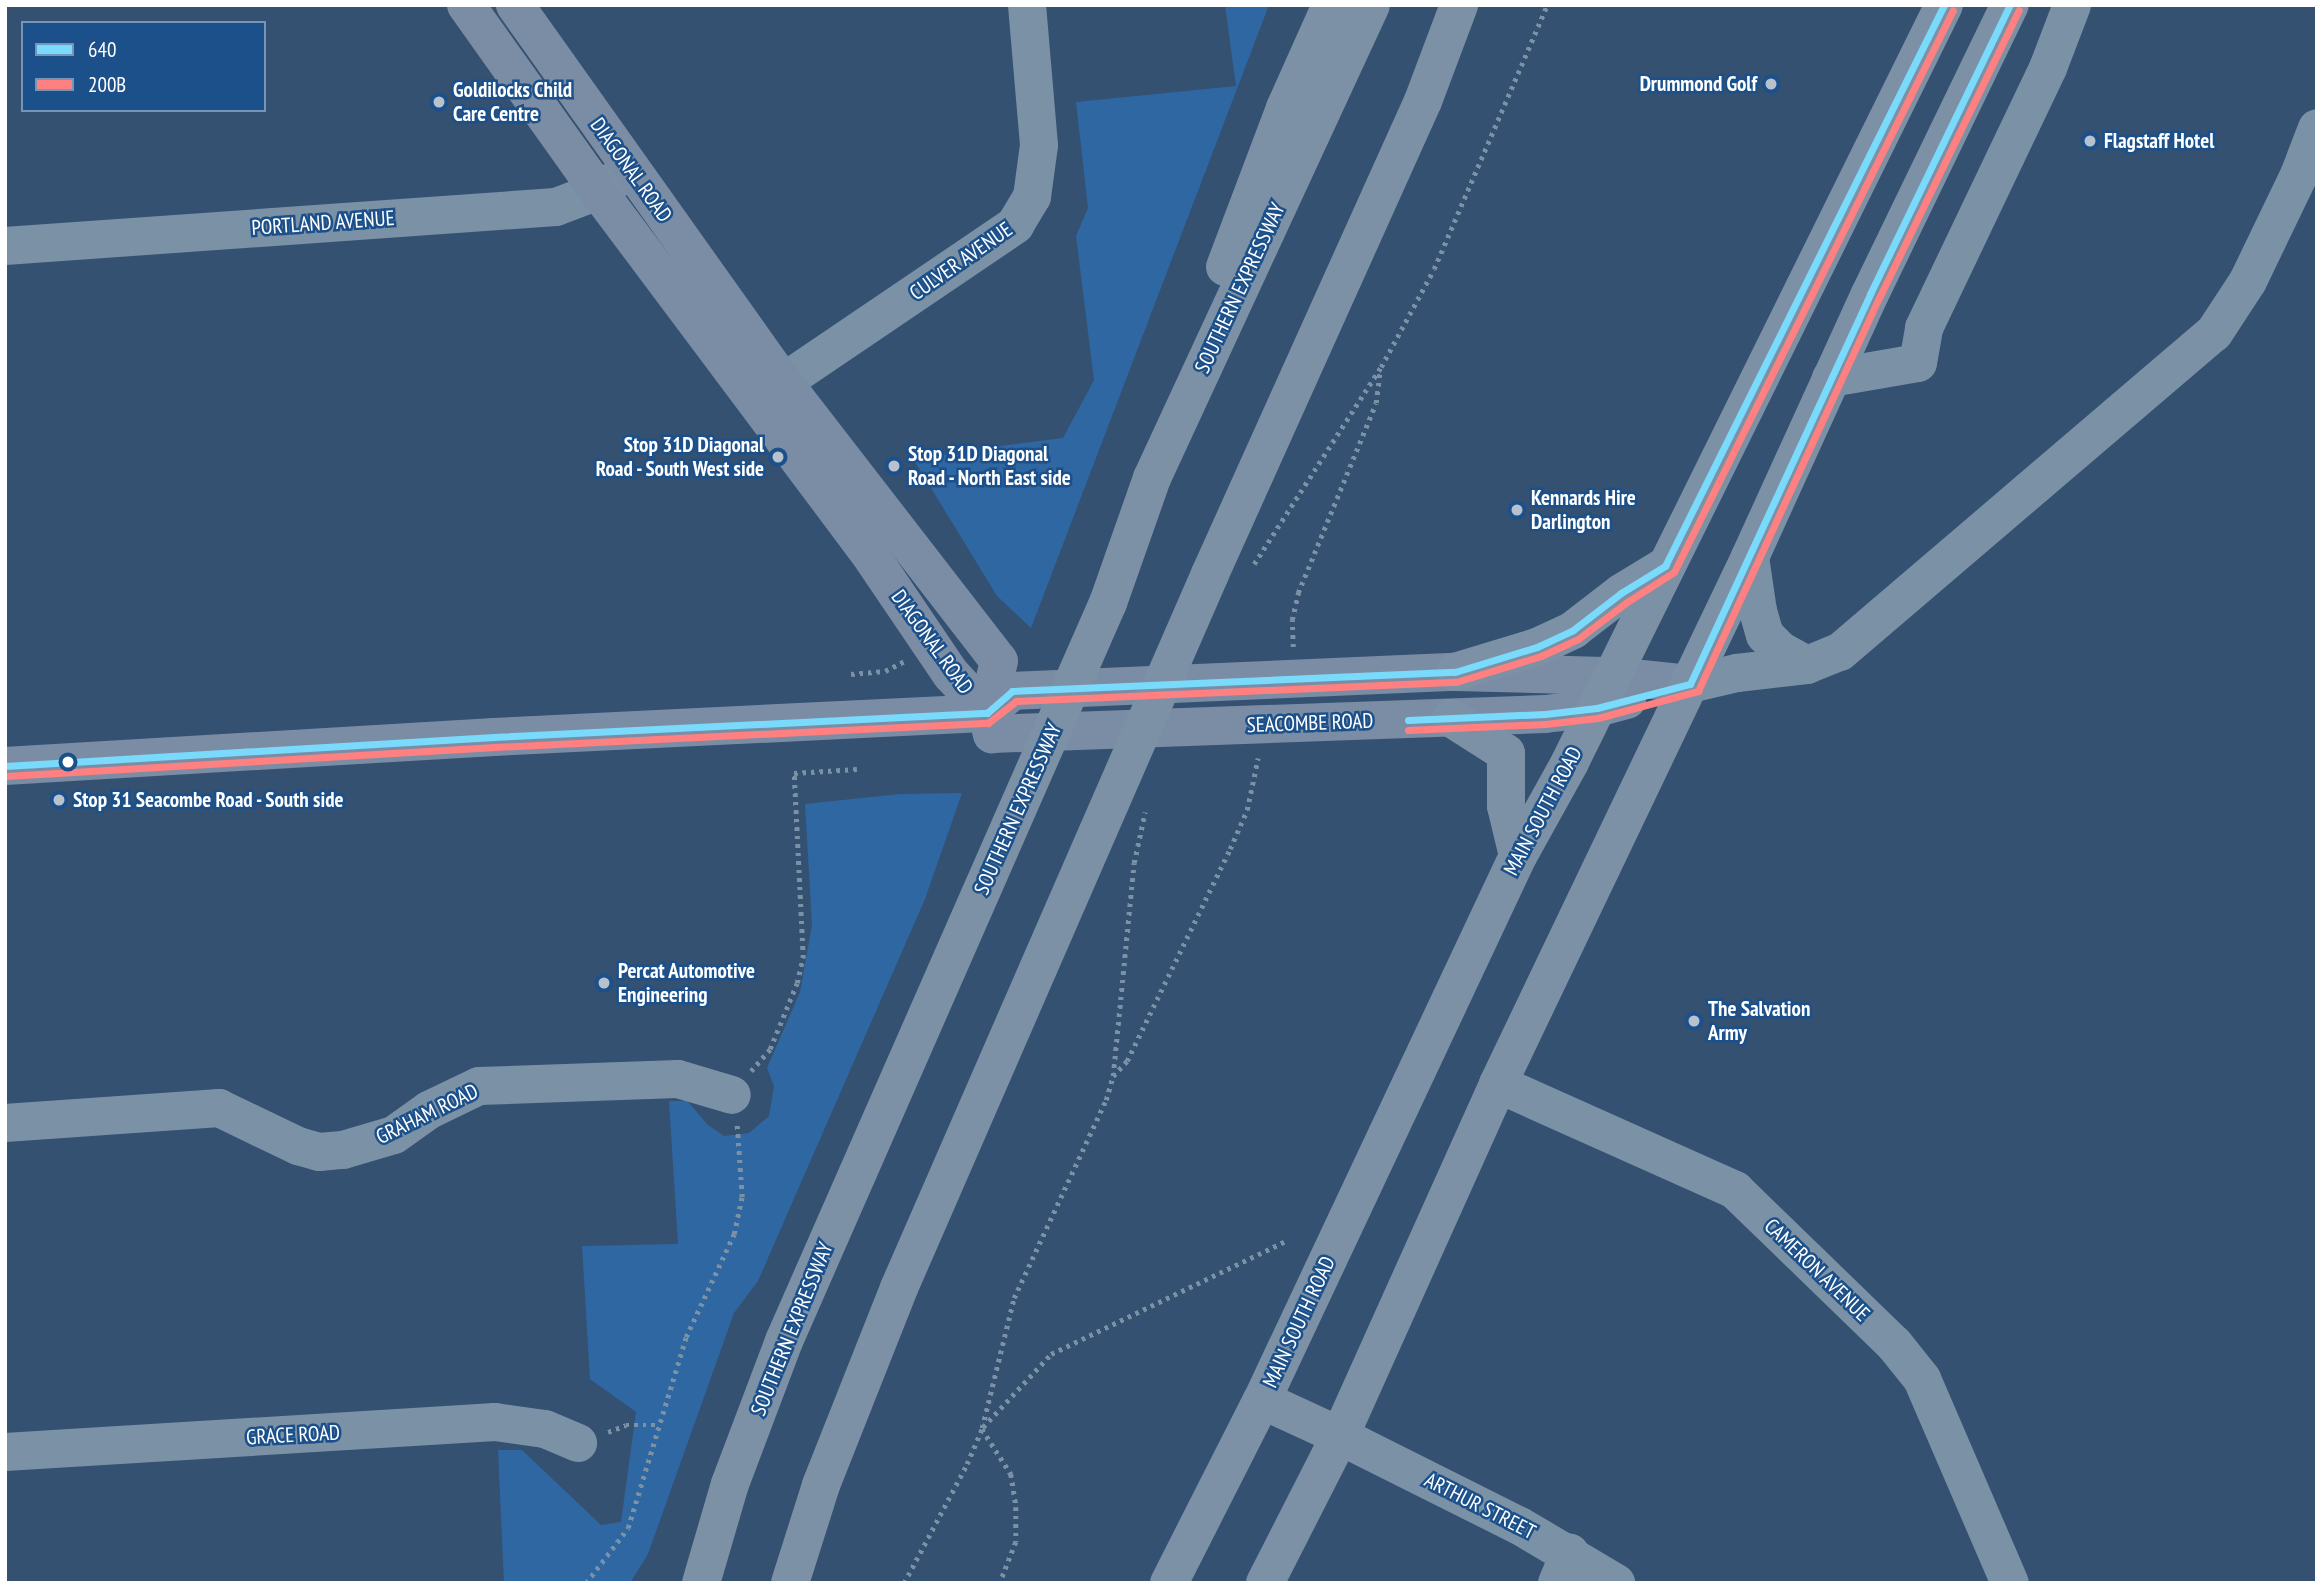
<!DOCTYPE html>
<html>
<head>
<meta charset="utf-8">
<style>
  body { margin:0 }
  #map { position:relative; width:2322px; height:1588px; overflow:hidden; background:#345172; font-family:"PT Sans Narrow",sans-serif }
  div>[style] { position:absolute }
  .green>* { inset:0; background:#2f67a2 }
  .path>* { height:4.5px; margin-top:-2.25px; transform-origin:0; background:repeating-linear-gradient(90deg,#7b91a6 0 3.5px,transparent 0 8.5px) }
  .minor>* { height:38px; margin:-19px; padding:0 19px; transform-origin:19px; border-radius:19px; background:#7b91a6 }
  .major>* { height:38px; margin:-19px; padding:0 19px; transform-origin:19px; border-radius:19px; background:#7b8da5 }
  .highway>* { height:38px; margin:-19px; padding:0 19px; transform-origin:19px; border-radius:19px; background:#7c91a5 }
  .bus-1>* { height:7px; margin:-3.5px; padding:0 3.5px; transform-origin:3.5px; border-radius:3.5px; background:#7adafc }
  .bus-2>* { height:7px; margin:-3.5px; padding:0 3.5px; transform-origin:3.5px; border-radius:3.5px; background:#ff8080 }
  .dots>* { width:19px; height:19px; translate:-50% -50%; box-sizing:border-box; border:4px solid #1b508b; border-radius:50% }
  span { translate:-50% -50%; white-space:nowrap; text-align:center; line-height:1.15; -webkit-text-stroke:5px #1b508b; paint-order:stroke }
  .poi-label { font-size:21px; color:#fff; font-weight:700 }
  .right { translate:-100% -50%; text-align:right }
  .left { translate:0 -50%; text-align:left }
  .street-label { font-size:21px; color:#fff }
  .frame { position:absolute; inset:0; border:7px solid #fff; pointer-events:none }
  .legend { position:absolute; left:21px; top:21px; width:245px; height:91px; box-sizing:border-box; background:#1b508b; border:2px solid #7696b9; margin:0; padding:9px 12px; list-style:none; font-size:21px; color:#fff }
  .legend li { display:flex; align-items:center; gap:14px; height:35px }
  .legend b { width:35px; border:2px solid #7696b9 }
</style>
</head>
<body>
<div id="map">
  <div class="green">
    <div style="clip-path:polygon(1225px 5px,1269px 5px,1031px 628px,997px 596px,912px 457px,1063px 438px,1094px 380px,1076px 236px,1088px 208px,1076px 102px,1236px 86px)"></div>
    <div style="clip-path:polygon(962px 793px,925px 899px,758px 1281px,734px 1313px,648px 1554px,630px 1583px,504px 1583px,498px 1450px,522px 1450px,601px 1525px,621px 1522px,636px 1412px,590px 1379px,582px 1246px,678px 1244px,669px 1101px,687px 1101px,708px 1125px,724px 1136px,749px 1133px,769px 1116px,774px 1086px,767px 1068px,800px 992px,812px 925px,805px 804px,900px 794px)"></div>
  </div>
  <div class="path">
    <div style="left:1254px;top:564px;width:234px;rotate:-57.2deg"></div>
    <div style="left:1381px;top:367px;width:111px;rotate:-61.6deg"></div>
    <div style="left:1434px;top:269px;width:287px;rotate:-66.8deg"></div>
    <div style="left:1293px;top:647px;width:27px;rotate:-92deg"></div>
    <div style="left:1292px;top:620px;width:28px;rotate:-77deg"></div>
    <div style="left:1298px;top:593px;width:205px;rotate:-67.7deg"></div>
    <div style="left:1376px;top:403px;width:32px;rotate:-83deg"></div>
    <div style="left:851px;top:674px;width:34px;rotate:-5deg"></div>
    <div style="left:885px;top:671px;width:22px;rotate:-27deg"></div>
    <div style="left:751px;top:1071px;width:29px;rotate:-49deg"></div>
    <div style="left:770px;top:1049px;width:71px;rotate:-67.8deg"></div>
    <div style="left:797px;top:983px;width:26px;rotate:-77deg"></div>
    <div style="left:803px;top:958px;width:185px;rotate:-92.8deg"></div>
    <div style="left:794px;top:773px;width:63px;rotate:-3.6deg"></div>
    <div style="left:1113px;top:1076px;width:21px;rotate:-47deg"></div>
    <div style="left:1127px;top:1061px;width:236px;rotate:-64.1deg"></div>
    <div style="left:1230px;top:849px;width:43px;rotate:-66.4deg"></div>
    <div style="left:1247px;top:810px;width:53px;rotate:-78.1deg"></div>
    <div style="left:983px;top:1427px;width:100px;rotate:-47deg"></div>
    <div style="left:1051px;top:1354px;width:261px;rotate:-25.7deg"></div>
    <div style="left:982px;top:1429px;width:54px;rotate:57.2deg"></div>
    <div style="left:1011px;top:1474px;width:33px;rotate:81deg"></div>
    <div style="left:1016px;top:1507px;width:35px;rotate:90deg"></div>
    <div style="left:1016px;top:1542px;width:44px;rotate:111.3deg"></div>
    <div style="left:608px;top:1432px;width:19px;rotate:-21deg"></div>
    <div style="left:626px;top:1425px;width:32px"></div>
    <div style="left:586px;top:1583px;width:69px;rotate:-52.6deg"></div>
    <div style="left:628px;top:1528px;width:200px;rotate:-73.1deg"></div>
    <div style="left:686px;top:1337px;width:114px;rotate:-65deg"></div>
    <div style="left:734px;top:1234px;width:38px;rotate:-78deg"></div>
    <div style="left:742px;top:1197px;width:72px;rotate:-94deg"></div>
    <div style="left:904px;top:1583px;width:135px;rotate:-62.1deg"></div>
    <div style="left:967px;top:1464px;width:39px;rotate:-67deg"></div>
    <div style="left:982px;top:1428px;width:134px;rotate:-76.2deg"></div>
    <div style="left:1014px;top:1298px;width:218px;rotate:-65.1deg"></div>
    <div style="left:1106px;top:1100px;width:25px;rotate:-74deg"></div>
    <div style="left:1113px;top:1076px;width:214px;rotate:-84.4deg"></div>
    <div style="left:1134px;top:863px;width:52px;rotate:-77.8deg"></div>
  </div>
  <div class="minor">
    <div style="left:5px;top:246px;width:552px;rotate:-4.05deg"></div>
    <div style="left:556px;top:207px;width:45px;rotate:-20.9deg"></div>
    <div style="left:598px;top:191px;width:31px;rotate:-33deg"></div>
    <div style="left:1831px;top:378px;width:88px;rotate:-9.8deg"></div>
    <div style="left:1918px;top:363px;width:36px;rotate:-80deg"></div>
    <div style="left:1924px;top:328px;width:288px;rotate:-64.5deg"></div>
    <div style="left:2048px;top:68px;width:67px;rotate:-69.1deg"></div>
    <div style="left:757px;top:400px;width:312px;rotate:-34.1deg"></div>
    <div style="left:1015px;top:225px;width:33px;rotate:-59deg"></div>
    <div style="left:1032px;top:197px;width:52px;rotate:-82.3deg"></div>
    <div style="left:1039px;top:145px;width:141px;rotate:-94.9deg"></div>
    <div style="left:1750px;top:557px;width:55px;rotate:81.6deg"></div>
    <div style="left:1758px;top:611px;width:25px;rotate:74deg"></div>
    <div style="left:1765px;top:635px;width:21px;rotate:45deg"></div>
    <div style="left:1780px;top:650px;width:31px;rotate:29deg"></div>
    <div style="left:1690px;top:684px;width:48px;rotate:-13.2deg"></div>
    <div style="left:1737px;top:673px;width:70px;rotate:-6.5deg"></div>
    <div style="left:1807px;top:665px;width:35px;rotate:-22deg"></div>
    <div style="left:1840px;top:652px;width:492px;rotate:-40.5deg"></div>
    <div style="left:2214px;top:333px;width:62px;rotate:-56.8deg"></div>
    <div style="left:2248px;top:281px;width:118px;rotate:-64.3deg"></div>
    <div style="left:2299px;top:175px;width:50px;rotate:-69deg"></div>
    <div style="left:1498px;top:1084px;width:260px;rotate:24.1deg"></div>
    <div style="left:1735px;top:1190px;width:221px;rotate:44.1deg"></div>
    <div style="left:1894px;top:1344px;width:45px;rotate:51.3deg"></div>
    <div style="left:1922px;top:1379px;width:222px;rotate:66.7deg"></div>
    <div style="left:5px;top:1123px;width:215px;rotate:-4deg"></div>
    <div style="left:219px;top:1108px;width:88px;rotate:25.7deg"></div>
    <div style="left:298px;top:1146px;width:22px;rotate:16deg"></div>
    <div style="left:319px;top:1152px;width:24px;rotate:-5deg"></div>
    <div style="left:343px;top:1150px;width:53px;rotate:-16.4deg"></div>
    <div style="left:394px;top:1135px;width:43px;rotate:-35.5deg"></div>
    <div style="left:429px;top:1110px;width:55px;rotate:-25.6deg"></div>
    <div style="left:479px;top:1086px;width:199px;rotate:-2deg"></div>
    <div style="left:678px;top:1079px;width:56px;rotate:16.5deg"></div>
    <div style="left:1340px;top:1436px;width:201px;rotate:26.6deg"></div>
    <div style="left:1520px;top:1526px;width:112px;rotate:30.7deg"></div>
    <div style="left:5px;top:1452px;width:491px;rotate:-3.5deg"></div>
    <div style="left:495px;top:1422px;width:50px;rotate:8deg"></div>
    <div style="left:545px;top:1429px;width:36px;rotate:23deg"></div>
    <div style="left:1557px;top:1583px;width:33px;rotate:-67deg"></div>
  </div>
  <div class="major">
    <div style="left:466px;top:5px;width:228px;rotate:54.6deg"></div>
    <div style="left:598px;top:191px;width:459px;rotate:53.2deg"></div>
    <div style="left:873px;top:559px;width:139px;rotate:55.9deg"></div>
    <div style="left:951px;top:674px;width:53px;rotate:47.3deg"></div>
    <div style="left:987px;top:713px;width:22px;rotate:77deg"></div>
    <div style="left:992px;top:734px;width:553px;rotate:-2.07deg"></div>
    <div style="left:1545px;top:714px;width:52px;rotate:-6.6deg"></div>
    <div style="left:1597px;top:708px;width:31px;rotate:-15deg"></div>
    <div style="left:515px;top:5px;width:464px;rotate:54.6deg"></div>
    <div style="left:784px;top:383px;width:351px;rotate:52.3deg"></div>
    <div style="left:999px;top:661px;width:53px;rotate:103deg"></div>
    <div style="left:5px;top:766px;width:490px;rotate:-3.4deg"></div>
    <div style="left:494px;top:737px;width:494px;rotate:-2.8deg"></div>
    <div style="left:987px;top:713px;width:33px;rotate:-41deg"></div>
    <div style="left:1012px;top:691px;width:443px;rotate:-2.5deg"></div>
    <div style="left:1455px;top:672px;width:158px;rotate:1.5deg"></div>
    <div style="left:1613px;top:676px;width:77px;rotate:5.9deg"></div>
  </div>
  <div class="highway">
    <div style="left:1225px;top:267px;width:170px;rotate:-69.3deg"></div>
    <div style="left:1285px;top:108px;width:113px;rotate:-65.9deg"></div>
    <div style="left:1455px;top:672px;width:86px;rotate:-17deg"></div>
    <div style="left:1537px;top:647px;width:40px;rotate:-25deg"></div>
    <div style="left:1573px;top:630px;width:61px;rotate:-37.6deg"></div>
    <div style="left:1621px;top:593px;width:52px;rotate:-31.5deg"></div>
    <div style="left:1451px;top:718px;width:65px;rotate:32.5deg"></div>
    <div style="left:1506px;top:753px;width:53px;rotate:90deg"></div>
    <div style="left:1506px;top:806px;width:51px;rotate:76.5deg"></div>
    <div style="left:1262px;top:1400px;width:86px;rotate:24.8deg"></div>
    <div style="left:701px;top:1583px;width:103px;rotate:-73.7deg"></div>
    <div style="left:730px;top:1484px;width:153px;rotate:-69.3deg"></div>
    <div style="left:784px;top:1341px;width:806px;rotate:-66.3deg"></div>
    <div style="left:1108px;top:603px;width:133px;rotate:-70.6deg"></div>
    <div style="left:1152px;top:478px;width:521px;rotate:-65.16deg"></div>
    <div style="left:790px;top:1583px;width:103px;rotate:-72.4deg"></div>
    <div style="left:821px;top:1485px;width:212px;rotate:-68.4deg"></div>
    <div style="left:899px;top:1288px;width:779px;rotate:-66.46deg"></div>
    <div style="left:1210px;top:574px;width:519px;rotate:-65.76deg"></div>
    <div style="left:1423px;top:101px;width:103px;rotate:-69.4deg"></div>
    <div style="left:1169px;top:1583px;width:205px;rotate:-63.1deg"></div>
    <div style="left:1262px;top:1400px;width:601px;rotate:-64.8deg"></div>
    <div style="left:1518px;top:856px;width:107px;rotate:-61deg"></div>
    <div style="left:1570px;top:762px;width:844px;rotate:-63.71deg"></div>
    <div style="left:1265px;top:1583px;width:165px;rotate:-63deg"></div>
    <div style="left:1340px;top:1436px;width:386px;rotate:-65.8deg"></div>
    <div style="left:1498px;top:1084px;width:584px;rotate:-64.44deg"></div>
    <div style="left:1750px;top:557px;width:289px;rotate:-65.5deg"></div>
    <div style="left:1870px;top:294px;width:321px;rotate:-64.2deg"></div>
  </div>
  <div class="bus-1">
    <div style="left:1408px;top:720px;width:137px;rotate:-2.5deg"></div>
    <div style="left:1545px;top:714px;width:52px;rotate:-6.6deg"></div>
    <div style="left:1597px;top:708px;width:96px;rotate:-14.5deg"></div>
    <div style="left:1690px;top:684px;width:430px;rotate:-65.2deg"></div>
    <div style="left:1870px;top:294px;width:321px;rotate:-64.2deg"></div>
    <div style="left:5px;top:766px;width:490px;rotate:-3.4deg"></div>
    <div style="left:494px;top:737px;width:494px;rotate:-2.8deg"></div>
    <div style="left:987px;top:713px;width:33px;rotate:-41deg"></div>
    <div style="left:1012px;top:691px;width:443px;rotate:-2.5deg"></div>
    <div style="left:1455px;top:672px;width:86px;rotate:-17deg"></div>
    <div style="left:1537px;top:647px;width:40px;rotate:-25deg"></div>
    <div style="left:1573px;top:630px;width:61px;rotate:-37.6deg"></div>
    <div style="left:1621px;top:593px;width:52px;rotate:-31.5deg"></div>
    <div style="left:1665px;top:566px;width:627px;rotate:-63.56deg"></div>
  </div>
  <div class="bus-2">
    <div style="left:1408px;top:730px;width:137px;rotate:-2.5deg"></div>
    <div style="left:1545px;top:724px;width:53px;rotate:-6.5deg"></div>
    <div style="left:1598px;top:718px;width:104px;rotate:-15.1deg"></div>
    <div style="left:1698px;top:691px;width:433px;rotate:-65.3deg"></div>
    <div style="left:1879px;top:298px;width:320px;rotate:-64.1deg"></div>
    <div style="left:6px;top:776px;width:490px;rotate:-3.4deg"></div>
    <div style="left:495px;top:747px;width:494px;rotate:-2.8deg"></div>
    <div style="left:988px;top:723px;width:36px;rotate:-38deg"></div>
    <div style="left:1016px;top:701px;width:440px;rotate:-2.5deg"></div>
    <div style="left:1456px;top:682px;width:89px;rotate:-17deg"></div>
    <div style="left:1541px;top:656px;width:41px;rotate:-24.7deg"></div>
    <div style="left:1578px;top:639px;width:61px;rotate:-37.1deg"></div>
    <div style="left:1627px;top:602px;width:56px;rotate:-32.6deg"></div>
    <div style="left:1674px;top:572px;width:627px;rotate:-63.6deg"></div>
  </div>
  <div class="dots">
    <div style="left:1771px;top:84px;background:#b8c2ce"></div>
    <div style="left:439px;top:102px;background:#b8c2ce"></div>
    <div style="left:2090px;top:141px;background:#b8c2ce"></div>
    <div style="left:778px;top:457px;background:#b8c2ce"></div>
    <div style="left:894px;top:466px;background:#b8c2ce"></div>
    <div style="left:1517px;top:510px;background:#b8c2ce"></div>
    <div style="left:68px;top:762px;background:#fff"></div>
    <div style="left:59px;top:800px;background:#b8c2ce"></div>
    <div style="left:604px;top:983px;background:#b8c2ce"></div>
    <div style="left:1694px;top:1021px;background:#b8c2ce"></div>
  </div>
  <div class="poi-label">
    <span class="right" style="left:1757px;top:84px">Drummond Golf</span>
    <span class="left" style="left:453px;top:102px">Goldilocks Child<br>Care Centre</span>
    <span class="left" style="left:2104px;top:141px">Flagstaff Hotel</span>
    <span class="right" style="left:764px;top:457px">Stop 31D Diagonal<br>Road - South West side</span>
    <span class="left" style="left:908px;top:466px">Stop 31D Diagonal<br>Road - North East side</span>
    <span class="left" style="left:1531px;top:510px">Kennards Hire<br>Darlington</span>
    <span class="left" style="left:73px;top:800px">Stop 31 Seacombe Road - South side</span>
    <span class="left" style="left:618px;top:983px">Percat Automotive<br>Engineering</span>
    <span class="left" style="left:1708px;top:1021px">The Salvation<br>Army</span>
  </div>
  <div class="street-label">
    <span style="left:631px;top:170px;rotate:54deg">DIAGONAL ROAD</span>
    <span style="left:323px;top:223px;rotate:-4deg">PORTLAND AVENUE</span>
    <span style="left:961px;top:261px;rotate:-35deg">CULVER AVENUE</span>
    <span style="left:1240px;top:288px;rotate:-65deg">SOUTHERN EXPRESSWAY</span>
    <span style="left:932px;top:642px;rotate:54deg">DIAGONAL ROAD</span>
    <span style="left:1310px;top:723px;rotate:-2deg">SEACOMBE ROAD</span>
    <span style="left:1018px;top:809px;rotate:-66deg">SOUTHERN EXPRESSWAY</span>
    <span style="left:1543px;top:811px;rotate:-62deg">MAIN SOUTH ROAD</span>
    <span style="left:427px;top:1114px;rotate:-26deg">GRAHAM ROAD</span>
    <span style="left:1817px;top:1270px;rotate:44deg">CAMERON AVENUE</span>
    <span style="left:1299px;top:1322px;rotate:-65deg">MAIN SOUTH ROAD</span>
    <span style="left:792px;top:1329px;rotate:-68deg">SOUTHERN EXPRESSWAY</span>
    <span style="left:293px;top:1435px;rotate:-3deg">GRACE ROAD</span>
    <span style="left:1480px;top:1506px;rotate:27deg">ARTHUR STREET</span>
  </div>
  <div class="frame"></div>
  <ul class="legend">
  <li><b style="height:9px;background:#7adafc"></b>640</li>
  <li><b style="height:9px;background:#ff8080"></b>200B</li>
  </ul>
</div>
</body>
</html>
